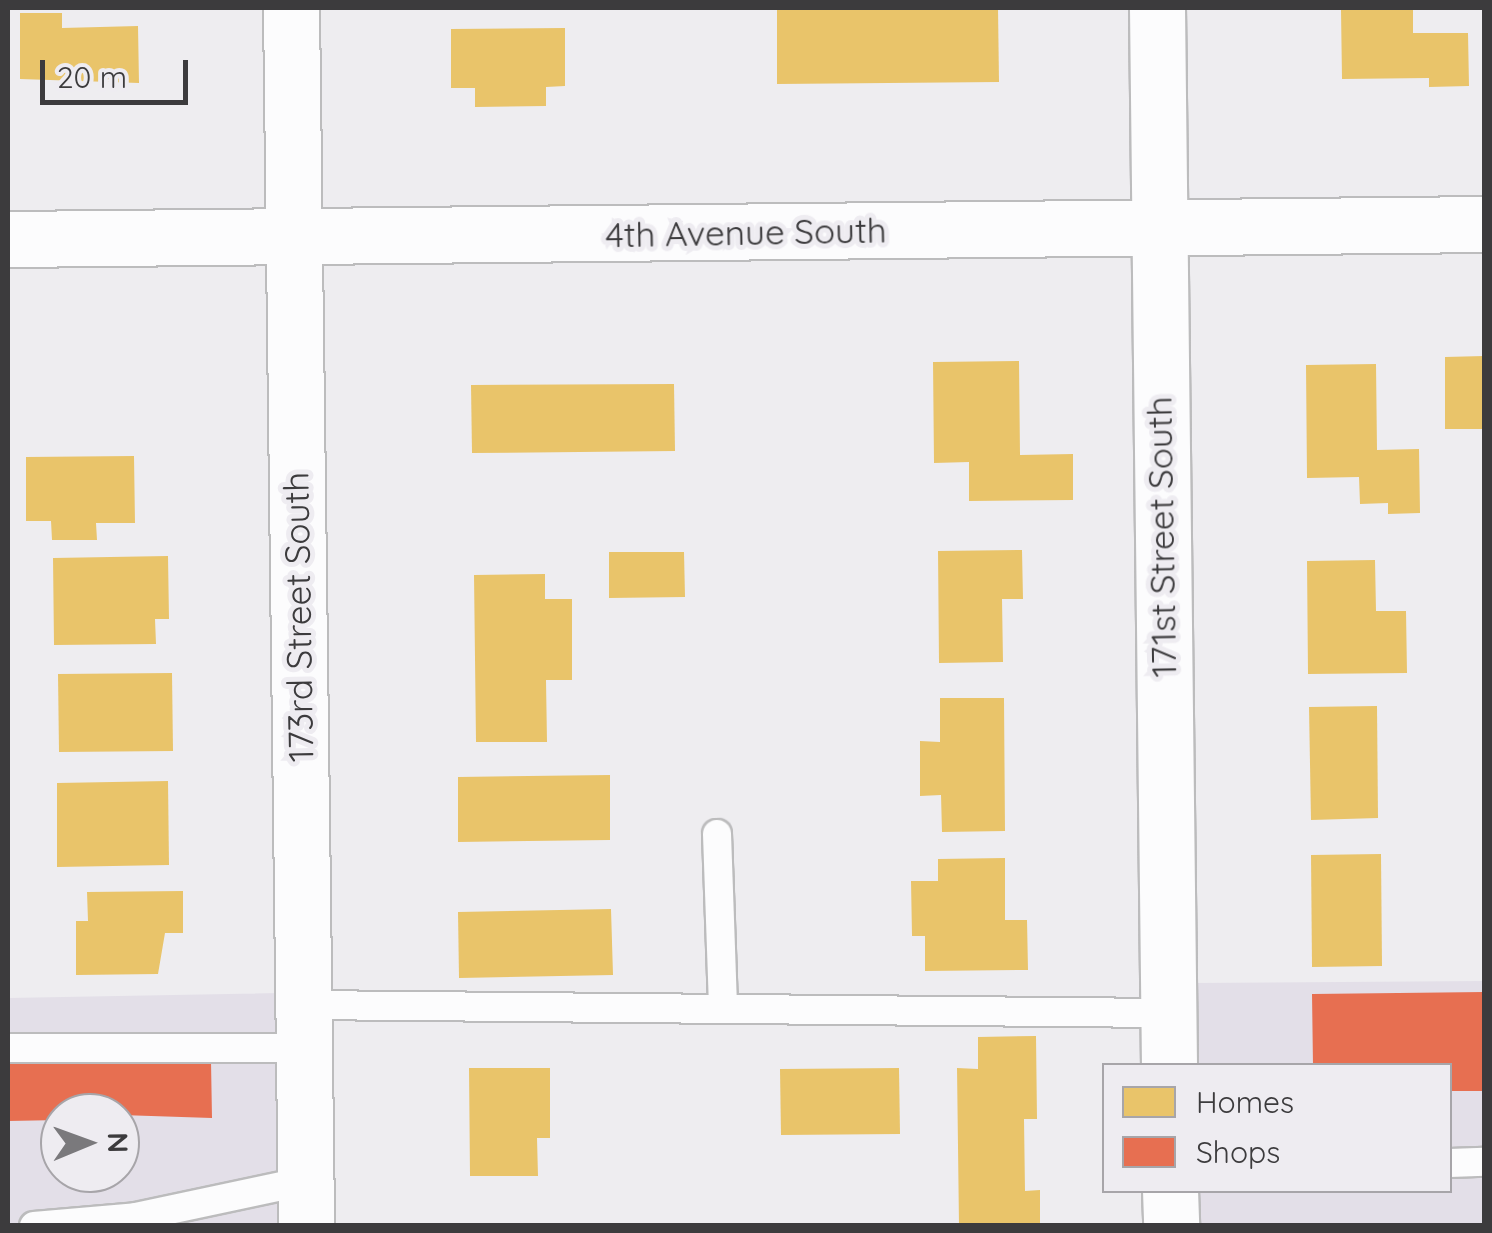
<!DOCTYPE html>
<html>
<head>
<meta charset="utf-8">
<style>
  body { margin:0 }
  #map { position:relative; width:1492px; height:1233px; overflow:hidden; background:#eeedf0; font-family:Quicksand,sans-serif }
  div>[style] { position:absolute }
  .built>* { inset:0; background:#e3dfe8 }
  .homes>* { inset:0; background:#e9c46a }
  .shops>* { inset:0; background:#e76f51 }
  .roads { filter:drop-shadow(2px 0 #bcbcbd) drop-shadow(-2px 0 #bcbcbd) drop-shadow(0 2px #bcbcbd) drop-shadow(0 -2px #bcbcbd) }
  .lane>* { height:28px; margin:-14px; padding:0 14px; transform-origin:14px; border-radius:14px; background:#fcfcfd }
  .street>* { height:55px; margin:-27.5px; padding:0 27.5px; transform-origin:27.5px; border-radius:27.5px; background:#fcfcfd }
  span { translate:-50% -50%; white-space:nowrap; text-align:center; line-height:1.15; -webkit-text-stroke:10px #eeecf1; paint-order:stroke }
  .street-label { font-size:35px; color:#3c3b3d }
  .frame { position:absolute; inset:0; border:10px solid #3c3b3d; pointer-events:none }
  .legend { position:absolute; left:1102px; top:1063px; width:350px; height:130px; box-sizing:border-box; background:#eeecf1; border:2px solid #a7a5a9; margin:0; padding:12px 18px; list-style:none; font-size:30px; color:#3c3b3d }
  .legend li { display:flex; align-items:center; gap:20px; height:50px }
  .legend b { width:50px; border:2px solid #a7a5a9 }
  .north { position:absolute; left:40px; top:1093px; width:100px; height:100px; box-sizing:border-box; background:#eeecf1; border:2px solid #a7a5a9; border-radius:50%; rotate:89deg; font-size:28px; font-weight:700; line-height:40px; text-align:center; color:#3c3b3d }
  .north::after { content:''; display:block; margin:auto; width:35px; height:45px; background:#7a797c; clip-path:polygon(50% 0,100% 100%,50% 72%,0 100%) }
  .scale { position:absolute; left:40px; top:60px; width:148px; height:45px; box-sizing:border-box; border:5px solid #3c3b3d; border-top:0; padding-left:12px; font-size:30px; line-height:35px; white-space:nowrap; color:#3c3b3d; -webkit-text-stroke:8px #eeecf1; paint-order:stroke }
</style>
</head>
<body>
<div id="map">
  <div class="built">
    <div style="clip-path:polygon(1484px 981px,1484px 1225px,1196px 1225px,1196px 1191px,1450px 1190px,1450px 1066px,1195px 1065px,1195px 983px)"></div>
    <div style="clip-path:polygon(evenodd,281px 993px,285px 1225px,8px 1225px,8px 998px,281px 993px,60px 1113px,120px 1113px,120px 1173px,60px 1173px,60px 1113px)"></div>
  </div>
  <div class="homes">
    <div style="clip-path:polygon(777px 8px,998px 8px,999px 82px,777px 84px)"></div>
    <div style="clip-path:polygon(1413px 9px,1413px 33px,1468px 33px,1469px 86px,1429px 87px,1429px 78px,1342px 79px,1341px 10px)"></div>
    <div style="clip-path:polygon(20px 13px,62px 13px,62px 28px,138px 26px,139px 83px,20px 79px)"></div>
    <div style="clip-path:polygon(565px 28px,565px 86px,546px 87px,546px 106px,475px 107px,475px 88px,451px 88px,451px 29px)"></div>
    <div style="clip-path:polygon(1484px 356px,1484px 429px,1445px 429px,1445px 357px)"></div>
    <div style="clip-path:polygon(1019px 361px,1020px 455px,1073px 454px,1073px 500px,969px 501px,969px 462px,934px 463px,933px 362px)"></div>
    <div style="clip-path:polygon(1376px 364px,1377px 450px,1419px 449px,1420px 513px,1388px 514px,1388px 503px,1360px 504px,1359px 477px,1307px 478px,1306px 365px)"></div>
    <div style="clip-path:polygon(674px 384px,675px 451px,472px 453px,471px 385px)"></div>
    <div style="clip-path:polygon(134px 456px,135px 523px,96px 523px,97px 540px,52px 540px,51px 521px,26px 521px,26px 457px)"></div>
    <div style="clip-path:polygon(1022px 550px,1023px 599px,1002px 599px,1003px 662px,939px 663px,938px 551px)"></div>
    <div style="clip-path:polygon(609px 552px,684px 552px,685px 597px,609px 598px)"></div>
    <div style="clip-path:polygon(168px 556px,169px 619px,155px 619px,156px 644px,54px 645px,53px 558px)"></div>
    <div style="clip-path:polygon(1375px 560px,1376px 611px,1406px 611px,1407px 673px,1308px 674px,1307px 561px)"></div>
    <div style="clip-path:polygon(545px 574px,545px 599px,572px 599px,572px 680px,546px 680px,547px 742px,476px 742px,474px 575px)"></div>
    <div style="clip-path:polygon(172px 673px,173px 751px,59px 752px,58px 674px)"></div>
    <div style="clip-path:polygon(940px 698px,1004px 698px,1005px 831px,942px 832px,941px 795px,920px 796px,920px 741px,940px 742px)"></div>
    <div style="clip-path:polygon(1377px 706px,1378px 818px,1311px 820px,1309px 707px)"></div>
    <div style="clip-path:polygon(610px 775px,610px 840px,458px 842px,458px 777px)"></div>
    <div style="clip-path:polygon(168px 781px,169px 865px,57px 867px,57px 783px)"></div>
    <div style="clip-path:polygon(1381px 854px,1382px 966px,1312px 967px,1311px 855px)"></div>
    <div style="clip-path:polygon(1005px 858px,1005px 920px,1027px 920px,1028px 970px,925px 971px,925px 936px,912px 936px,911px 881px,938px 881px,938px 859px)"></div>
    <div style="clip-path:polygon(183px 891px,183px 933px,165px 933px,158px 974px,76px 975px,76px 921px,88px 921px,87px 892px)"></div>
    <div style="clip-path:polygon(611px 909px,613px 975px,459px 978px,458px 912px)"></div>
    <div style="clip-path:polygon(1036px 1036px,1037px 1119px,1024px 1119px,1025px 1191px,1040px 1190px,1040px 1226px,959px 1226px,957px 1068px,978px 1069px,978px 1037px)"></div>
    <div style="clip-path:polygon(469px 1068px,550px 1068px,550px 1138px,537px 1138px,538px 1176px,470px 1176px)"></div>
    <div style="clip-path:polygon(899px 1068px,900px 1134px,781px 1135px,780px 1069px)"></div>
  </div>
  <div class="shops">
    <div style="clip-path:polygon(1484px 992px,1484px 1091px,1450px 1091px,1450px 1066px,1313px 1066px,1312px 994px)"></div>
    <div style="clip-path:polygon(211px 1061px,212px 1118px,60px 1113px,60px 1120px,8px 1121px,8px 1064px)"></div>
  </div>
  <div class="roads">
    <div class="lane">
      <div style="left:717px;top:834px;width:172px;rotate:88deg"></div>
      <div style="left:302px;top:1005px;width:867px;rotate:0.53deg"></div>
      <div style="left:8px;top:1048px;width:295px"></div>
      <div style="left:1450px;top:1163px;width:34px;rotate:-2deg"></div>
      <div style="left:34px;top:1226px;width:102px;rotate:-5deg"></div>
      <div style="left:136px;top:1217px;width:173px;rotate:-12deg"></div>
    </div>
    <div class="street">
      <div style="left:291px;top:8px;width:1218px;rotate:89.29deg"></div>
      <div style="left:1157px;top:8px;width:1058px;rotate:89.35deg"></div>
      <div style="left:8px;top:239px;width:1476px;rotate:-0.58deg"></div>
      <div style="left:1170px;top:1190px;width:36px;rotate:88deg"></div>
    </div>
  </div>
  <div class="street-label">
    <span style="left:746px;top:232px;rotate:-1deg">4th Avenue South</span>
    <span style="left:1161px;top:537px;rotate:-91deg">171st Street South</span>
    <span style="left:298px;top:617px;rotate:-91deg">173rd Street South</span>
  </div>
  <div class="frame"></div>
  <ul class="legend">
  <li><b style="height:28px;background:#e9c46a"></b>Homes</li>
  <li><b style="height:28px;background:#e76f51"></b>Shops</li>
  </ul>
  <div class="north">N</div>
  <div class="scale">20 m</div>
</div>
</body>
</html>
